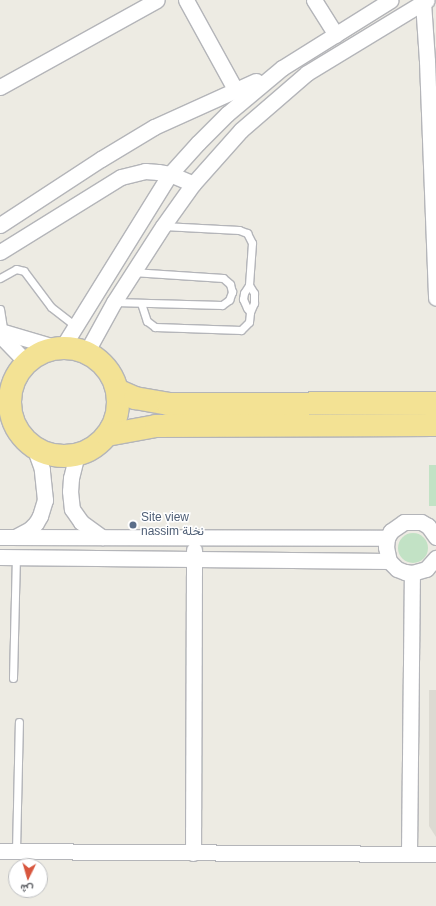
<!DOCTYPE html>
<html>
<head>
<meta charset="utf-8">
<style>
  body { margin:0 }
  #map { position:relative; width:436px; height:906px; overflow:hidden; background:#edebe3; font-family:Helvetica,Vazirmatn,sans-serif }
  div>[style] { position:absolute }
  .education>* { inset:0; background:#dcdad2 }
  .green>* { inset:0; background:#c2e2c5 }
  .round { border-radius:50% }
  .roads { filter:drop-shadow(1px 0 #b4b5b9) drop-shadow(-1px 0 #b4b5b9) drop-shadow(0 1px #b4b5b9) drop-shadow(0 -1px #b4b5b9) }
  .lane>* { height:7px; margin:-3.5px; padding:0 3.5px; transform-origin:3.5px; border-radius:3.5px; background:#fff }
  .street>* { height:15px; margin:-7.5px; padding:0 7.5px; transform-origin:7.5px; border-radius:7.5px; background:#fff }
  .highway>* { height:22px; margin:-11px; padding:0 11px; transform-origin:11px; border-radius:11px; background:#f3e294 }
  .highway>.ring { margin:-11px; padding:0; box-sizing:content-box; background:none; border:22px solid #f3e294; border-radius:50% }
  .dots>* { width:11px; height:11px; translate:-50% -50%; box-sizing:border-box; border:2px solid #fff; border-radius:50% }
  span { translate:-50% -50%; white-space:nowrap; text-align:center; line-height:1.15; -webkit-text-stroke:3px #fff; paint-order:stroke }
  .service-label { font-size:12px; color:#4e5e75 }
  .left { translate:0 -50%; text-align:left }
  .north { position:absolute; left:8px; top:858px; width:40px; height:40px; box-sizing:border-box; background:#fff; border:1px solid #bebfc1; border-radius:50%; rotate:185deg; font-size:11px; font-weight:700; line-height:16px; text-align:center; color:#5c5e63 }
  .north::after { content:''; display:block; margin:auto; width:14px; height:18px; background:#d8563e; clip-path:polygon(50% 0,100% 100%,50% 72%,0 100%) }
</style>
</head>
<body>
<div id="map">
  <div class="education">
    <div style="clip-path:polygon(429px 690px,436px 690px,436px 837px,429px 826px)"></div>
  </div>
  <div class="green">
    <div style="clip-path:polygon(429px 465px,436px 465px,436px 506px,429px 506px)"></div>
    <div class="round" style="left:398px;top:533px;width:30px;height:30px"></div>
  </div>
  <div class="roads">
    <div class="lane">
      <div style="left:163px;top:226px;width:76px;rotate:3deg"></div>
      <div style="left:239px;top:230px;width:9px;rotate:21deg"></div>
      <div style="left:247px;top:233px;width:11px;rotate:63deg"></div>
      <div style="left:252px;top:243px;width:42px;rotate:94.1deg"></div>
      <div style="left:249px;top:285px;width:9px;rotate:122deg"></div>
      <div style="left:244px;top:293px;width:6px;rotate:99deg"></div>
      <div style="left:243px;top:299px;width:10px;rotate:66deg"></div>
      <div style="left:247px;top:308px;width:5px;rotate:53deg"></div>
      <div style="left:0;top:278px;width:18px;rotate:-29deg"></div>
      <div style="left:16px;top:269px;width:8px;rotate:14deg"></div>
      <div style="left:24px;top:271px;width:45px;rotate:53.1deg"></div>
      <div style="left:51px;top:307px;width:31px;rotate:38deg"></div>
      <div style="left:114px;top:302px;width:108px;rotate:1.6deg"></div>
      <div style="left:222px;top:305px;width:9px;rotate:-36deg"></div>
      <div style="left:229px;top:300px;width:9px;rotate:-69deg"></div>
      <div style="left:232px;top:292px;width:8px;rotate:-104deg"></div>
      <div style="left:230px;top:284px;width:9px;rotate:-139deg"></div>
      <div style="left:223px;top:278px;width:91px;rotate:-176.2deg"></div>
      <div style="left:141px;top:303px;width:19px;rotate:72deg"></div>
      <div style="left:147px;top:321px;width:10px;rotate:37deg"></div>
      <div style="left:155px;top:327px;width:86px;rotate:2deg"></div>
      <div style="left:241px;top:330px;width:11px;rotate:-45deg"></div>
      <div style="left:249px;top:322px;width:10px;rotate:-84deg"></div>
      <div style="left:250px;top:312px;width:10px;rotate:-66deg"></div>
      <div style="left:254px;top:303px;width:10px;rotate:-90deg"></div>
      <div style="left:254px;top:293px;width:9px;rotate:-122deg"></div>
      <div style="left:0;top:309px;width:24px;rotate:81deg"></div>
      <div style="left:13px;top:678px;width:121px;rotate:-88.6deg"></div>
      <div style="left:16px;top:851px;width:129px;rotate:-88.7deg"></div>
    </div>
    <div class="street">
      <div style="left:186px;top:0;width:104px;rotate:61.2deg"></div>
      <div style="left:314px;top:0;width:41px;rotate:57.8deg"></div>
      <div style="left:423px;top:2px;width:59px;rotate:86.1deg"></div>
      <div style="left:427px;top:61px;width:237px;rotate:87.8deg"></div>
      <div style="left:0;top:87px;width:179px;rotate:-29deg"></div>
      <div style="left:0;top:225px;width:121px;rotate:-33.2deg"></div>
      <div style="left:101px;top:159px;width:62px;rotate:-31.1deg"></div>
      <div style="left:154px;top:127px;width:112px;rotate:-24.3deg"></div>
      <div style="left:0;top:252px;width:142px;rotate:-31.8deg"></div>
      <div style="left:121px;top:177px;width:25px;rotate:-14deg"></div>
      <div style="left:145px;top:171px;width:13px;rotate:4deg"></div>
      <div style="left:158px;top:172px;width:12px;rotate:9deg"></div>
      <div style="left:170px;top:174px;width:25px;rotate:23deg"></div>
      <div style="left:0;top:331px;width:60px;rotate:16.3deg"></div>
      <div style="left:0;top:335px;width:39px;rotate:46deg"></div>
      <div style="left:62px;top:348px;width:205px;rotate:-58.2deg"></div>
      <div style="left:170px;top:174px;width:42px;rotate:-47.9deg"></div>
      <div style="left:198px;top:143px;width:41px;rotate:-45deg"></div>
      <div style="left:227px;top:114px;width:72px;rotate:-39.9deg"></div>
      <div style="left:282px;top:68px;width:128px;rotate:-32deg"></div>
      <div style="left:86px;top:353px;width:58px;rotate:-61.2deg"></div>
      <div style="left:114px;top:302px;width:90px;rotate:-57.2deg"></div>
      <div style="left:163px;top:226px;width:52px;rotate:-54.5deg"></div>
      <div style="left:193px;top:184px;width:72px;rotate:-48.4deg"></div>
      <div style="left:241px;top:130px;width:87px;rotate:-40.8deg"></div>
      <div style="left:307px;top:73px;width:140px;rotate:-31.3deg"></div>
      <div style="left:77px;top:454px;width:25px;rotate:104deg"></div>
      <div style="left:71px;top:478px;width:13px;rotate:94deg"></div>
      <div style="left:70px;top:491px;width:18px;rotate:84deg"></div>
      <div style="left:72px;top:509px;width:16px;rotate:55deg"></div>
      <div style="left:81px;top:522px;width:26px;rotate:36deg"></div>
      <div style="left:0;top:537px;width:387px;rotate:0.1deg"></div>
      <div style="left:15px;top:537px;width:17px;rotate:-28deg"></div>
      <div style="left:30px;top:529px;width:8px;rotate:-45deg"></div>
      <div style="left:36px;top:523px;width:8px;rotate:-60deg"></div>
      <div style="left:40px;top:516px;width:17px;rotate:-73deg"></div>
      <div style="left:45px;top:500px;width:31px;rotate:-96deg"></div>
      <div style="left:42px;top:469px;width:23px;rotate:-110deg"></div>
      <div style="left:436px;top:537px;width:14px;rotate:-126deg"></div>
      <div style="left:428px;top:526px;width:8px;rotate:-150deg"></div>
      <div style="left:421px;top:522px;width:17px;rotate:180deg"></div>
      <div style="left:404px;top:522px;width:16px;rotate:145deg"></div>
      <div style="left:391px;top:531px;width:8px;rotate:120deg"></div>
      <div style="left:387px;top:538px;width:9px;rotate:96deg"></div>
      <div style="left:386px;top:547px;width:14px;rotate:78deg"></div>
      <div style="left:389px;top:561px;width:11px;rotate:45deg"></div>
      <div style="left:397px;top:569px;width:9px;rotate:21deg"></div>
      <div style="left:405px;top:572px;width:7px;rotate:8deg"></div>
      <div style="left:412px;top:573px;width:15px;rotate:-16deg"></div>
      <div style="left:426px;top:569px;width:15px;rotate:-48deg"></div>
      <div style="left:0;top:557px;width:389px;rotate:0.6deg"></div>
      <div style="left:0;top:851px;width:436px;rotate:0.4deg"></div>
      <div style="left:193px;top:853px;width:303px;rotate:-89.8deg"></div>
      <div style="left:409px;top:854px;width:281px;rotate:-89.4deg"></div>
    </div>
    <div class="highway">
      <div class="ring" style="left:10px;top:348px;width:86px;height:86px"></div>
      <div style="left:117px;top:390px;width:20px;rotate:24deg"></div>
      <div style="left:135px;top:398px;width:34px;rotate:10deg"></div>
      <div style="left:168px;top:404px;width:268px;rotate:-0.2deg"></div>
      <div style="left:107px;top:435px;width:50px;rotate:-10.4deg"></div>
      <div style="left:156px;top:426px;width:280px;rotate:-0.2deg"></div>
    </div>
  </div>
  <div class="dots">
    <div style="left:133px;top:525px;background:#5c6f8a"></div>
  </div>
  <div class="service-label">
    <span class="left" style="left:141px;top:525px">Site view<br>nassim نخلة</span>
  </div>
  <div class="north">ش</div>
</div>
</body>
</html>
